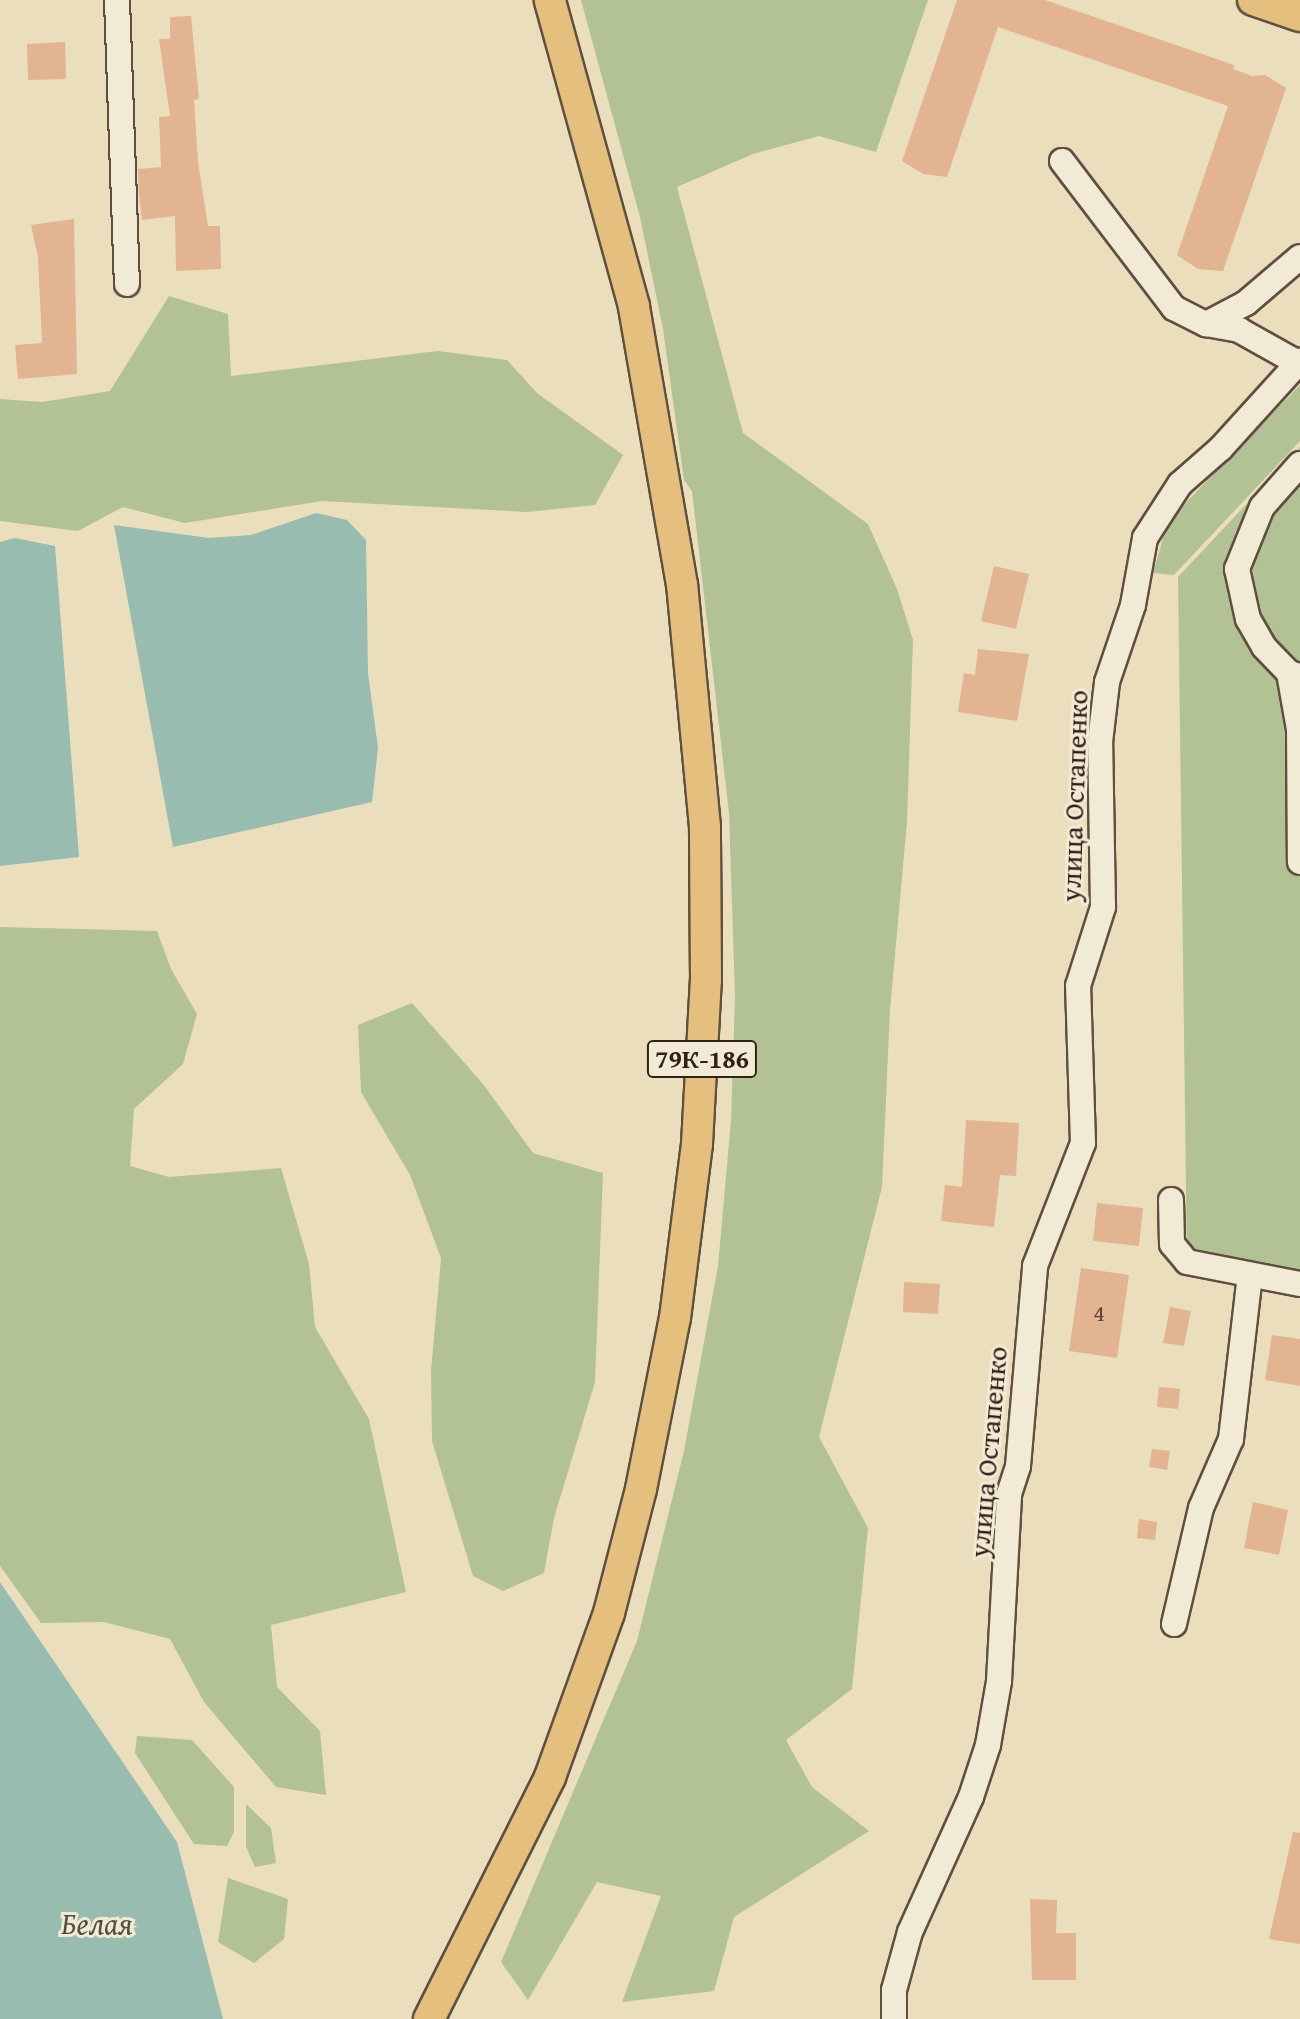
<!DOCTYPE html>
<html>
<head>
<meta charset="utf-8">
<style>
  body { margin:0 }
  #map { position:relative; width:1300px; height:2019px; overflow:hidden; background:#eadebd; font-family:"Gentium Book Plus",serif }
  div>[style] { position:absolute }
  .green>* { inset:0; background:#b3c294 }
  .water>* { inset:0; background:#98bcb0 }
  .building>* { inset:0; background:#e3b491 }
  .roads { filter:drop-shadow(2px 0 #604f41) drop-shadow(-2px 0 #604f41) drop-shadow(0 2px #604f41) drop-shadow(0 -2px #604f41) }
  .minor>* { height:24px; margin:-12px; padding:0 12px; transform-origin:12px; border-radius:12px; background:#f1ead4 }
  .major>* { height:30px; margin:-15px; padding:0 15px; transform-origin:15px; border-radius:15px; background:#e5bf7e }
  span { translate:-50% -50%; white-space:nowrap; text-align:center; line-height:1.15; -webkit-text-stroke:6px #f1ead4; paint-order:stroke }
  .number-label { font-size:24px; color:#5e4436 }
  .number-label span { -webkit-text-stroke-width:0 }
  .shield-label span { padding:2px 6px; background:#f1ead4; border:2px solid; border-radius:6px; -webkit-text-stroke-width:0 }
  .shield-label { font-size:26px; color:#321f18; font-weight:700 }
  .street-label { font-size:28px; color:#321f18 }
  .water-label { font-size:30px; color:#514e46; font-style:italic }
</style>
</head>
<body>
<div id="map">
  <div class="green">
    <div style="clip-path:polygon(581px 0,928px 0,876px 152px,819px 136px,753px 154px,677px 187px,743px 433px,868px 524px,897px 589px,913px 640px,907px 822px,890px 1010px,882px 1187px,819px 1437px,868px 1528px,852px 1689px,786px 1740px,812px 1787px,869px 1831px,734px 1917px,714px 1991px,622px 2002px,661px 1896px,597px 1882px,528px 2000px,501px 1962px,637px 1641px,684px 1451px,718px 1266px,731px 1121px,735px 997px,729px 813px,692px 491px,684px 480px,663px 329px,640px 217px)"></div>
    <div style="clip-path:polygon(169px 296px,228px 314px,231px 376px,438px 351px,507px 360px,537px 393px,623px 455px,595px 505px,527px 512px,322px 501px,185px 523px,123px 507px,78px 531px,0 521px,0 399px,42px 402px,110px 391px)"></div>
    <div style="clip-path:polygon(1300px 385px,1300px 441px,1174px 575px,1153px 573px,1168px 521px)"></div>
    <div style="clip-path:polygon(1300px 447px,1300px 1282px,1187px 1261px,1178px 577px)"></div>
    <div style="clip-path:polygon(0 927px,157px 931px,171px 969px,197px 1014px,183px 1064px,134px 1109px,130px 1166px,169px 1177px,281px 1168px,309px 1264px,315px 1327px,369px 1419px,406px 1592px,271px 1625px,277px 1687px,320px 1731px,326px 1795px,276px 1787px,204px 1702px,170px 1639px,104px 1622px,41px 1623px,0 1566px)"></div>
    <div style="clip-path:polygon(412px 1003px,483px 1084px,533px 1153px,603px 1173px,595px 1382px,554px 1518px,544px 1573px,503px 1591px,473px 1576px,432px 1441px,431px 1371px,441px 1258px,410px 1175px,361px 1092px,358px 1025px)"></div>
    <div style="clip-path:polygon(137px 1736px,192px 1740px,234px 1787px,234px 1832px,227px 1846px,194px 1844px,135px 1753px)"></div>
    <div style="clip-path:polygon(246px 1804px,271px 1828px,276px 1863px,255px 1867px,246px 1847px)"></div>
    <div style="clip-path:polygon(228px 1878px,288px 1899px,284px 1939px,254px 1963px,218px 1942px)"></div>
  </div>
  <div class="water">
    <div style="clip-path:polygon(316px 513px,347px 520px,366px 540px,368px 673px,378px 748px,372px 802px,173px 847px,114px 525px,209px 538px,251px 535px)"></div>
    <div style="clip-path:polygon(15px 538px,55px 546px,79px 857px,0 866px,0 542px)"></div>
    <div style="clip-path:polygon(0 1582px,177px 1842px,223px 2019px,0 2019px)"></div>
  </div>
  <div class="building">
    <div style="clip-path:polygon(957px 0,1045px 0,1234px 65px,1233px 69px,1252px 76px,1265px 75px,1286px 88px,1223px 271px,1198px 269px,1177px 255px,1228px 106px,998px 27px,947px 177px,923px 174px,902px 161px)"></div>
    <div style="clip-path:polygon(191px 16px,199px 99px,194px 100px,198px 162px,208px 226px,220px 226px,221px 269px,176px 271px,175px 216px,142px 220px,139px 195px,138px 169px,161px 167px,159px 117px,170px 116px,159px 39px,170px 39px,170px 17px)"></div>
    <div style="clip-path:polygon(65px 42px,66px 79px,28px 80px,27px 44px)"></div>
    <div style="clip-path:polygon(74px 219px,77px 374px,18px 379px,15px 345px,42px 343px,38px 257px,31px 225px)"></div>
    <div style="clip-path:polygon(994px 566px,1029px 574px,1016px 629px,981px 621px)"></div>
    <div style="clip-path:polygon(978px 649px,1029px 654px,1017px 721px,958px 712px,964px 673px,975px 675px)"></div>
    <div style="clip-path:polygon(966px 1120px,1019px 1123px,1016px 1176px,1000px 1175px,994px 1227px,941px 1221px,945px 1185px,962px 1187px)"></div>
    <div style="clip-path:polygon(1097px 1203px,1143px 1208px,1139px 1246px,1093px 1241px)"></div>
    <div style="clip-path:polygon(1081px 1268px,1129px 1275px,1117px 1358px,1069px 1351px)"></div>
    <div style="clip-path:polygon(904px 1282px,940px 1284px,938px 1314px,903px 1312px)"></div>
    <div style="clip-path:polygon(1170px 1307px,1191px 1311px,1184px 1346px,1163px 1343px)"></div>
    <div style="clip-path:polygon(1272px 1335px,1300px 1339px,1300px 1386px,1265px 1380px)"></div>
    <div style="clip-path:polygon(1159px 1387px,1180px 1389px,1178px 1409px,1157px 1407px)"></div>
    <div style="clip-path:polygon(1152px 1449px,1170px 1451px,1167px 1470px,1149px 1467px)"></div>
    <div style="clip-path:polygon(1253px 1502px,1288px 1510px,1279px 1555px,1244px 1548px)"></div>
    <div style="clip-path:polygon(1139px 1519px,1157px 1522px,1155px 1540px,1137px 1538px)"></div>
    <div style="clip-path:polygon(1293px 1832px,1300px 1833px,1300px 1944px,1269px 1939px)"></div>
    <div style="clip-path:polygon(1030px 1899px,1057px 1900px,1056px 1933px,1076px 1933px,1076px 1980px,1032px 1980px)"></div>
  </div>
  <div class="roads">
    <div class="minor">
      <div style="left:117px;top:0;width:284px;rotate:88deg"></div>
      <div style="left:1062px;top:161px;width:185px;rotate:52.7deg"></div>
      <div style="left:1174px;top:308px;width:36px;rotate:27deg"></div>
      <div style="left:1206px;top:324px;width:34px;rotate:10deg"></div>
      <div style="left:1239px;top:330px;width:68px;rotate:29.2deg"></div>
      <div style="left:1206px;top:324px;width:45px;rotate:-27.7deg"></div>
      <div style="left:1246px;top:303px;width:71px;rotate:-40.4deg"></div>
      <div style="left:1300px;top:464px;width:57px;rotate:131.5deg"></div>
      <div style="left:1262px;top:507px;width:67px;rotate:112deg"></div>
      <div style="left:1237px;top:569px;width:51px;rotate:77.6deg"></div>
      <div style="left:1248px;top:619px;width:32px;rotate:60deg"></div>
      <div style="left:1264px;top:647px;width:36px;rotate:46deg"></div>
      <div style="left:1289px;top:673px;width:11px;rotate:15deg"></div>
      <div style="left:1289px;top:673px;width:57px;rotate:79.9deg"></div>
      <div style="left:1299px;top:729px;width:133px;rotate:89.6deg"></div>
      <div style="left:1171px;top:1200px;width:44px;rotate:88.7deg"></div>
      <div style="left:1172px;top:1244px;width:23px;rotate:50deg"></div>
      <div style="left:1187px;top:1262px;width:115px;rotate:11deg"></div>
      <div style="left:1174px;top:1624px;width:119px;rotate:-76.9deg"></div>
      <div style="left:1201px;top:1508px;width:75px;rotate:-66.5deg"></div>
      <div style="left:1231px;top:1439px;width:165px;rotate:-83.4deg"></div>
      <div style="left:894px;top:2019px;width:29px;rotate:-90deg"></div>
      <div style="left:894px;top:1990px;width:60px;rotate:-74.6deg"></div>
      <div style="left:910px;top:1932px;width:148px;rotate:-65.7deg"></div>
      <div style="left:971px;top:1797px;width:55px;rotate:-71.9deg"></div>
      <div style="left:988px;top:1745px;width:65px;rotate:-80.2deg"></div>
      <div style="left:999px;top:1681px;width:187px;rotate:-86.9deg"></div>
      <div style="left:1009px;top:1494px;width:29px;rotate:-72deg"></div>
      <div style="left:1018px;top:1466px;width:201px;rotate:-85.1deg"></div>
      <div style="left:1035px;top:1266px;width:132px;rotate:-68.7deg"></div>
      <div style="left:1083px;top:1143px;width:157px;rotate:-91.8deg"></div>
      <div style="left:1078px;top:986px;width:83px;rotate:-72.4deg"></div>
      <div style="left:1103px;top:907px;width:165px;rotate:-91deg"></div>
      <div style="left:1100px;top:742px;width:60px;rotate:-83.3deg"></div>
      <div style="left:1107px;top:682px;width:81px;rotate:-71.3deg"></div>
      <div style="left:1133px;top:605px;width:68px;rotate:-79.8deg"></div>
      <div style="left:1145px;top:538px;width:64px;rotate:-57.1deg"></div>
      <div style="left:1180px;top:484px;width:55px;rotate:-41.3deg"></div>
      <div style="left:1221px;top:448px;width:118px;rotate:-47.8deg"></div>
    </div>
    <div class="major">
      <div style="left:1253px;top:0;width:50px;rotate:18.8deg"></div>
      <div style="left:429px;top:2019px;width:271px;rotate:-63.4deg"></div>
      <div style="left:550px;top:1777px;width:174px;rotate:-70.2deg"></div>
      <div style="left:609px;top:1613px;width:128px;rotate:-75.5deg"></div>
      <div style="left:641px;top:1489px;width:174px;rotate:-78.8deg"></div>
      <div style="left:675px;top:1318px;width:175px;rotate:-82.8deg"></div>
      <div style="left:697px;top:1144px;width:164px;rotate:-86.9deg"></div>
      <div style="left:706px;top:980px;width:153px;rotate:-90.4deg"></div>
      <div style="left:705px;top:827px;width:243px;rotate:-95.4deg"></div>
      <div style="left:682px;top:585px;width:283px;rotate:-99.8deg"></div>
      <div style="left:634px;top:306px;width:317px;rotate:-105.4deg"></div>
    </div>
  </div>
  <div class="number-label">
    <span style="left:1099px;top:1313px">4</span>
  </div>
  <div class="shield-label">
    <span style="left:702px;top:1059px">79К-186</span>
  </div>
  <div class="street-label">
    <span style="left:1074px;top:796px;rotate:-88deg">улица Остапенко</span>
    <span style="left:988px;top:1452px;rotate:-85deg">улица Остапенко</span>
  </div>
  <div class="water-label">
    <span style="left:97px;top:1923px">Белая</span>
  </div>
</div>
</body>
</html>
